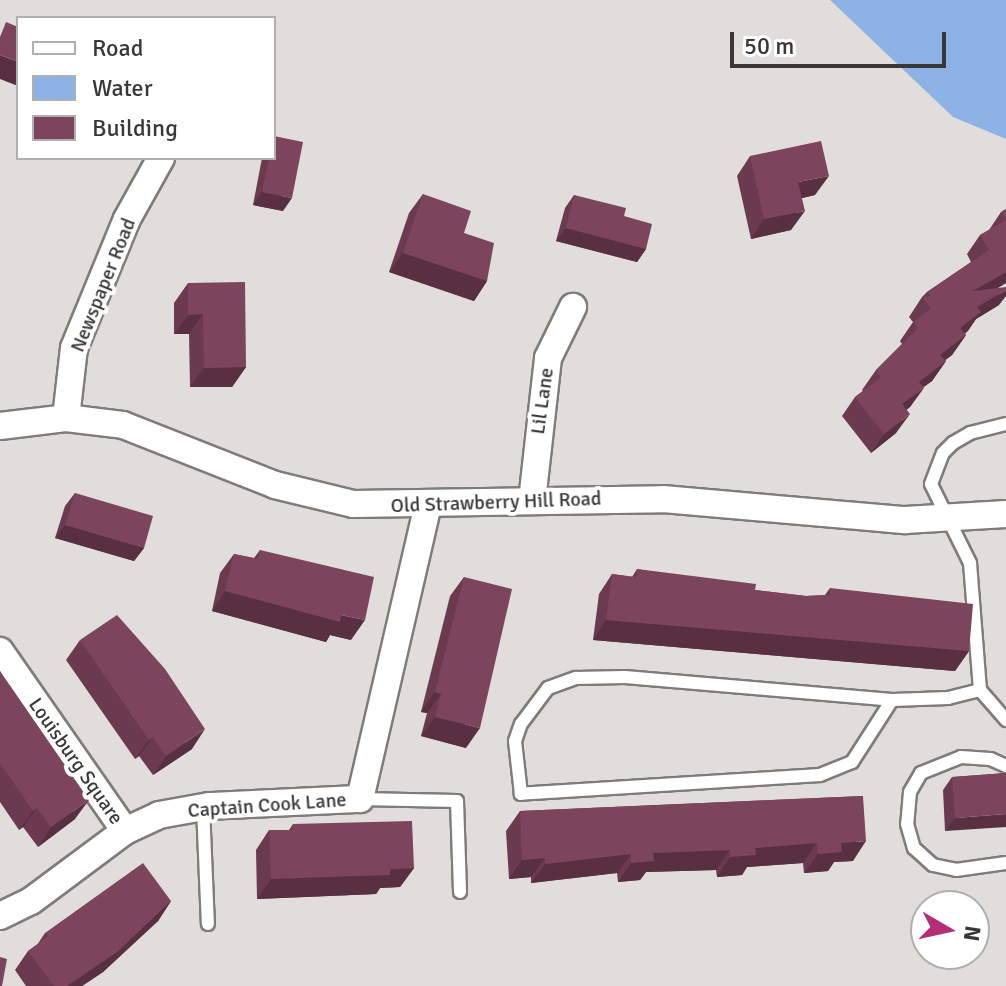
<!DOCTYPE html>
<html>
<head>
<meta charset="utf-8">
<style>
  body { margin:0 }
  #map { position:relative; width:1006px; height:986px; overflow:hidden; background:#e1ddda; font-family:Signika,sans-serif }
  div>[style] { position:absolute }
  .water>* { inset:0; background:#8db3e6 }
  .roads { filter:drop-shadow(2px 0 #7f7c79) drop-shadow(-2px 0 #7f7c79) drop-shadow(0 2px #7f7c79) drop-shadow(0 -2px #7f7c79) }
  .lane>* { height:12px; margin:-6px; padding:0 6px; transform-origin:6px; border-radius:6px; background:#fff }
  .street>* { height:26px; margin:-13px; padding:0 13px; transform-origin:13px; border-radius:13px; background:#fff }
  .wall>* { inset:0; background:#6c3a50 }
  .shaded-wall>* { inset:0; background:#583041 }
  .building>* { inset:0; background:#7d445d }
  span { translate:-50% -50%; white-space:nowrap; text-align:center; line-height:1.15; -webkit-text-stroke:8px #fff; paint-order:stroke }
  .street-label { font-size:20px; color:#393837 }
  .legend { position:absolute; left:16px; top:16px; width:260px; height:144px; box-sizing:border-box; background:#fff; border:2px solid #b0afaf; margin:0; padding:10px 14px; list-style:none; font-size:24px; color:#393837 }
  .legend li { display:flex; align-items:center; gap:16px; height:40px }
  .legend b { width:40px; border:2px solid #b0afaf }
  .north { position:absolute; left:910px; top:890px; width:80px; height:80px; box-sizing:border-box; background:#fff; border:2px solid #b0afaf; border-radius:50%; rotate:99deg; font-size:22px; font-weight:700; line-height:32px; text-align:center; color:#393837 }
  .north::after { content:''; display:block; margin:auto; width:28px; height:36px; background:#b33079; clip-path:polygon(50% 0,100% 100%,50% 72%,0 100%) }
  .scale { position:absolute; left:730px; top:32px; width:216px; height:36px; box-sizing:border-box; border:4px solid #393837; border-top:0; padding-left:10px; font-size:24px; line-height:28px; white-space:nowrap; color:#393837; -webkit-text-stroke:6px #fff; paint-order:stroke }
</style>
</head>
<body>
<div id="map">
  <div class="water">
    <div style="clip-path:polygon(830px 0,1006px 0,1006px 139px,953px 117px)"></div>
  </div>
  <div class="roads">
    <div class="lane">
      <div style="left:980px;top:690px;width:127px;rotate:-94.5deg"></div>
      <div style="left:970px;top:563px;width:88px;rotate:-116.3deg"></div>
      <div style="left:931px;top:484px;width:33px;rotate:-69deg"></div>
      <div style="left:943px;top:453px;width:14px;rotate:-45deg"></div>
      <div style="left:953px;top:443px;width:20px;rotate:-30deg"></div>
      <div style="left:970px;top:433px;width:37px;rotate:-14deg"></div>
      <div style="left:892px;top:700px;width:74px;rotate:122.8deg"></div>
      <div style="left:852px;top:762px;width:35px;rotate:158deg"></div>
      <div style="left:820px;top:775px;width:300px;rotate:176.4deg"></div>
      <div style="left:521px;top:794px;width:53px;rotate:-96.5deg"></div>
      <div style="left:515px;top:741px;width:18px;rotate:-71deg"></div>
      <div style="left:521px;top:724px;width:45px;rotate:-53.1deg"></div>
      <div style="left:548px;top:688px;width:30px;rotate:-20deg"></div>
      <div style="left:576px;top:678px;width:49px;rotate:-1.2deg"></div>
      <div style="left:625px;top:677px;width:268px;rotate:4.9deg"></div>
      <div style="left:892px;top:700px;width:56px;rotate:-2deg"></div>
      <div style="left:948px;top:698px;width:33px;rotate:-14deg"></div>
      <div style="left:980px;top:690px;width:40px;rotate:49deg"></div>
      <div style="left:1006px;top:766px;width:17px;rotate:-156deg"></div>
      <div style="left:990px;top:759px;width:29px;rotate:-176deg"></div>
      <div style="left:961px;top:757px;width:43px;rotate:158.2deg"></div>
      <div style="left:921px;top:773px;width:22px;rotate:120deg"></div>
      <div style="left:910px;top:792px;width:32px;rotate:95deg"></div>
      <div style="left:907px;top:824px;width:25px;rotate:74deg"></div>
      <div style="left:914px;top:848px;width:25px;rotate:42deg"></div>
      <div style="left:933px;top:865px;width:24px;rotate:12deg"></div>
      <div style="left:956px;top:870px;width:50px;rotate:-8deg"></div>
      <div style="left:360px;top:799px;width:97px;rotate:1.2deg"></div>
      <div style="left:457px;top:801px;width:91px;rotate:88.1deg"></div>
      <div style="left:203px;top:807px;width:117px;rotate:87.6deg"></div>
    </div>
    <div class="street">
      <div style="left:66px;top:418px;width:70px;rotate:-83.5deg"></div>
      <div style="left:74px;top:348px;width:139px;rotate:-67.7deg"></div>
      <div style="left:127px;top:219px;width:70px;rotate:-60.9deg"></div>
      <div style="left:0;top:426px;width:66px;rotate:-6.9deg"></div>
      <div style="left:66px;top:418px;width:57px;rotate:7deg"></div>
      <div style="left:123px;top:425px;width:163px;rotate:21.5deg"></div>
      <div style="left:275px;top:485px;width:80px;rotate:13.7deg"></div>
      <div style="left:353px;top:504px;width:310px;rotate:-0.9deg"></div>
      <div style="left:663px;top:499px;width:243px;rotate:5deg"></div>
      <div style="left:905px;top:520px;width:101px;rotate:-3.4deg"></div>
      <div style="left:532px;top:501px;width:144px;rotate:-83.6deg"></div>
      <div style="left:548px;top:358px;width:57px;rotate:-63.9deg"></div>
      <div style="left:0;top:651px;width:219px;rotate:55.2deg"></div>
      <div style="left:0;top:916px;width:34px;rotate:-26deg"></div>
      <div style="left:31px;top:901px;width:117px;rotate:-36.7deg"></div>
      <div style="left:125px;top:831px;width:38px;rotate:-25deg"></div>
      <div style="left:159px;top:815px;width:51px;rotate:-10.2deg"></div>
      <div style="left:209px;top:806px;width:151px;rotate:-2.7deg"></div>
      <div style="left:360px;top:799px;width:302px;rotate:-77deg"></div>
    </div>
  </div>
  <div class="wall">
    <div style="clip-path:polygon(750px 156px,815px 195px,802px 198px,791px 230px,751px 239px,737px 176px)"></div>
    <div style="clip-path:polygon(262px 158px,274px 158px,283px 211px,253px 205px)"></div>
    <div style="clip-path:polygon(423px 194px,464px 233px,487px 281px,474px 301px,389px 272px,409px 213px)"></div>
    <div style="clip-path:polygon(574px 195px,624px 216px,646px 249px,637px 262px,556px 241px,565px 208px)"></div>
    <div style="clip-path:polygon(1006px 209px,1006px 283px,998px 288px,999px 305px,976px 319px,965px 334px,966px 335px,952px 355px,945px 360px,946px 361px,932px 381px,923px 387px,910px 407px,906px 410px,896px 433px,871px 453px,842px 416px,855px 397px,863px 391px,862px 390px,876px 370px,902px 344px,900px 341px,913px 322px,909px 317px,922px 297px,927px 292px,971px 262px,967px 254px,980px 235px,989px 230px,1001px 212px)"></div>
    <div style="clip-path:polygon(188px 283px,246px 367px,232px 387px,190px 387px,189px 334px,174px 334px,174px 303px)"></div>
    <div style="clip-path:polygon(75px 493px,144px 548px,134px 561px,55px 538px,65px 506px)"></div>
    <div style="clip-path:polygon(260px 550px,351px 640px,330px 635px,326px 642px,212px 611px,220px 573px,234px 554px,254px 558px)"></div>
    <div style="clip-path:polygon(637px 569px,755px 590px,806px 596px,825px 595px,830px 588px,969px 651px,955px 671px,593px 640px,599px 594px,612px 574px,632px 577px)"></div>
    <div style="clip-path:polygon(464px 577px,466px 748px,421px 736px,427px 713px,421px 712px,450px 596px)"></div>
    <div style="clip-path:polygon(80px 640px,192px 749px,153px 775px,139px 756px,135px 759px,66px 660px)"></div>
    <div style="clip-path:polygon(0 671px,75px 819px,38px 847px,23px 827px,19px 830px,0 802px)"></div>
    <div style="clip-path:polygon(1006px 773px,945px 831px,943px 790px,952px 777px)"></div>
    <div style="clip-path:polygon(863px 796px,853px 861px,834px 862px,828px 871px,804px 873px,803px 863px,747px 867px,742px 875px,717px 877px,716px 870px,646px 872px,640px 880px,618px 882px,617px 873px,531px 883px,531px 877px,509px 879px,506px 831px,520px 811px)"></div>
    <div style="clip-path:polygon(293px 824px,414px 868px,400px 887px,380px 888px,376px 894px,257px 899px,256px 850px,269px 830px,289px 830px)"></div>
    <div style="clip-path:polygon(171px 901px,158px 921px,103px 972px,82px 986px,26px 986px,15px 970px,28px 951px,37px 945px,45px 933px)"></div>
  </div>
  <div class="shaded-wall">
    <div style="clip-path:polygon(0 55px,18px 62px,18px 86px,0 79px)"></div>
    <div style="clip-path:polygon(829px 176px,815px 195px,785px 202px,798px 182px)"></div>
    <div style="clip-path:polygon(262px 192px,292px 198px,283px 211px,253px 205px)"></div>
    <div style="clip-path:polygon(805px 211px,791px 230px,751px 239px,764px 219px)"></div>
    <div style="clip-path:polygon(566px 228px,646px 249px,637px 262px,556px 241px)"></div>
    <div style="clip-path:polygon(403px 253px,487px 281px,474px 301px,389px 272px)"></div>
    <div style="clip-path:polygon(1006px 272px,1006px 283px,959px 310px,973px 291px)"></div>
    <div style="clip-path:polygon(1006px 290px,1006px 296px,999px 305px,976px 319px,968px 331px,947px 348px,977px 307px)"></div>
    <div style="clip-path:polygon(203px 314px,189px 334px,174px 334px,188px 315px)"></div>
    <div style="clip-path:polygon(966px 335px,952px 355px,927px 374px,940px 355px)"></div>
    <div style="clip-path:polygon(946px 361px,932px 381px,905px 401px,919px 382px)"></div>
    <div style="clip-path:polygon(246px 367px,232px 387px,190px 387px,204px 368px)"></div>
    <div style="clip-path:polygon(924px 388px,910px 407px,888px 424px,902px 404px)"></div>
    <div style="clip-path:polygon(910px 414px,896px 433px,871px 453px,884px 434px)"></div>
    <div style="clip-path:polygon(65px 525px,144px 548px,134px 561px,55px 538px)"></div>
    <div style="clip-path:polygon(225px 591px,341px 615px,365px 620px,351px 640px,330px 635px,326px 642px,212px 611px)"></div>
    <div style="clip-path:polygon(606px 620px,969px 651px,955px 671px,593px 640px)"></div>
    <div style="clip-path:polygon(435px 692px,441px 694px,427px 713px,421px 712px)"></div>
    <div style="clip-path:polygon(435px 717px,480px 728px,466px 748px,421px 736px)"></div>
    <div style="clip-path:polygon(205px 729px,192px 749px,153px 775px,166px 756px)"></div>
    <div style="clip-path:polygon(153px 737px,139px 756px,135px 759px,149px 740px)"></div>
    <div style="clip-path:polygon(89px 800px,75px 819px,38px 847px,51px 827px)"></div>
    <div style="clip-path:polygon(37px 808px,23px 827px,19px 830px,33px 811px)"></div>
    <div style="clip-path:polygon(1006px 814px,1006px 827px,945px 831px,955px 818px)"></div>
    <div style="clip-path:polygon(866px 841px,853px 861px,834px 862px,828px 871px,804px 873px,818px 854px,841px 843px)"></div>
    <div style="clip-path:polygon(817px 843px,803px 863px,747px 867px,742px 875px,717px 877px,730px 857px,755px 848px)"></div>
    <div style="clip-path:polygon(730px 850px,716px 870px,646px 872px,640px 880px,618px 882px,631px 863px,653px 853px)"></div>
    <div style="clip-path:polygon(631px 854px,617px 873px,531px 883px,545px 864px)"></div>
    <div style="clip-path:polygon(545px 858px,531px 877px,509px 879px,522px 860px)"></div>
    <div style="clip-path:polygon(414px 868px,400px 887px,380px 888px,376px 894px,257px 899px,271px 879px)"></div>
    <div style="clip-path:polygon(171px 901px,158px 921px,103px 972px,82px 986px,67px 986px)"></div>
  </div>
  <div class="building">
    <div style="clip-path:polygon(6px 22px,18px 27px,18px 62px,0 55px,0 37px)"></div>
    <div style="clip-path:polygon(274px 136px,303px 142px,292px 198px,262px 192px,269px 158px,274px 158px)"></div>
    <div style="clip-path:polygon(821px 141px,829px 176px,798px 182px,805px 211px,764px 219px,750px 156px)"></div>
    <div style="clip-path:polygon(423px 194px,471px 211px,464px 233px,494px 243px,487px 281px,403px 253px)"></div>
    <div style="clip-path:polygon(574px 195px,626px 208px,624px 216px,652px 224px,646px 249px,566px 228px)"></div>
    <div style="clip-path:polygon(1006px 209px,1006px 272px,973px 291px,1006px 287px,1006px 290px,977px 307px,981px 312px,960px 328px,966px 335px,940px 355px,946px 361px,919px 382px,924px 388px,902px 404px,910px 414px,884px 434px,855px 397px,881px 377px,876px 370px,918px 328px,914px 322px,931px 308px,922px 297px,931px 296px,927px 292px,989px 250px,980px 235px,1006px 220px,1001px 212px)"></div>
    <div style="clip-path:polygon(245px 282px,246px 367px,204px 368px,203px 314px,188px 315px,188px 283px)"></div>
    <div style="clip-path:polygon(75px 493px,153px 516px,144px 548px,65px 525px)"></div>
    <div style="clip-path:polygon(260px 550px,374px 577px,365px 620px,341px 615px,340px 622px,225px 591px,234px 554px,258px 559px)"></div>
    <div style="clip-path:polygon(637px 569px,756px 584px,755px 590px,806px 596px,830px 595px,830px 588px,973px 604px,969px 651px,606px 620px,612px 574px,636px 577px)"></div>
    <div style="clip-path:polygon(464px 577px,512px 589px,480px 728px,435px 717px,441px 694px,435px 692px)"></div>
    <div style="clip-path:polygon(117px 615px,165px 669px,205px 729px,166px 756px,153px 737px,149px 740px,80px 640px)"></div>
    <div style="clip-path:polygon(0 671px,89px 800px,51px 827px,37px 808px,33px 811px,0 763px)"></div>
    <div style="clip-path:polygon(1006px 773px,1006px 814px,955px 818px,952px 777px)"></div>
    <div style="clip-path:polygon(863px 796px,866px 841px,841px 843px,842px 852px,818px 854px,817px 843px,755px 848px,756px 855px,730px 857px,730px 850px,653px 853px,654px 861px,631px 863px,631px 854px,545px 864px,545px 858px,522px 860px,520px 811px)"></div>
    <div style="clip-path:polygon(412px 821px,414px 868px,390px 869px,390px 875px,271px 879px,269px 830px,293px 830px,293px 824px)"></div>
    <div style="clip-path:polygon(143px 863px,171px 901px,117px 952px,67px 986px,54px 986px,28px 951px,48px 936px,45px 933px)"></div>
    <div style="clip-path:polygon(0 957px,7px 959px,2px 986px,0 986px)"></div>
  </div>
  <div class="street-label">
    <span style="left:103px;top:285px;rotate:-68deg">Newspaper Road</span>
    <span style="left:542px;top:401px;rotate:-82deg">Lil Lane</span>
    <span style="left:496px;top:502px;rotate:-2deg">Old Strawberry Hill Road</span>
    <span style="left:76px;top:761px;rotate:55deg">Louisburg Square</span>
    <span style="left:267px;top:805px;rotate:-4deg">Captain Cook Lane</span>
  </div>
  <ul class="legend">
  <li><b style="height:10px;background:#fff"></b>Road</li>
  <li><b style="height:22px;background:#8db3e6"></b>Water</li>
  <li><b style="height:22px;background:#7d445d"></b>Building</li>
  </ul>
  <div class="north">N</div>
  <div class="scale">50 m</div>
</div>
</body>
</html>
